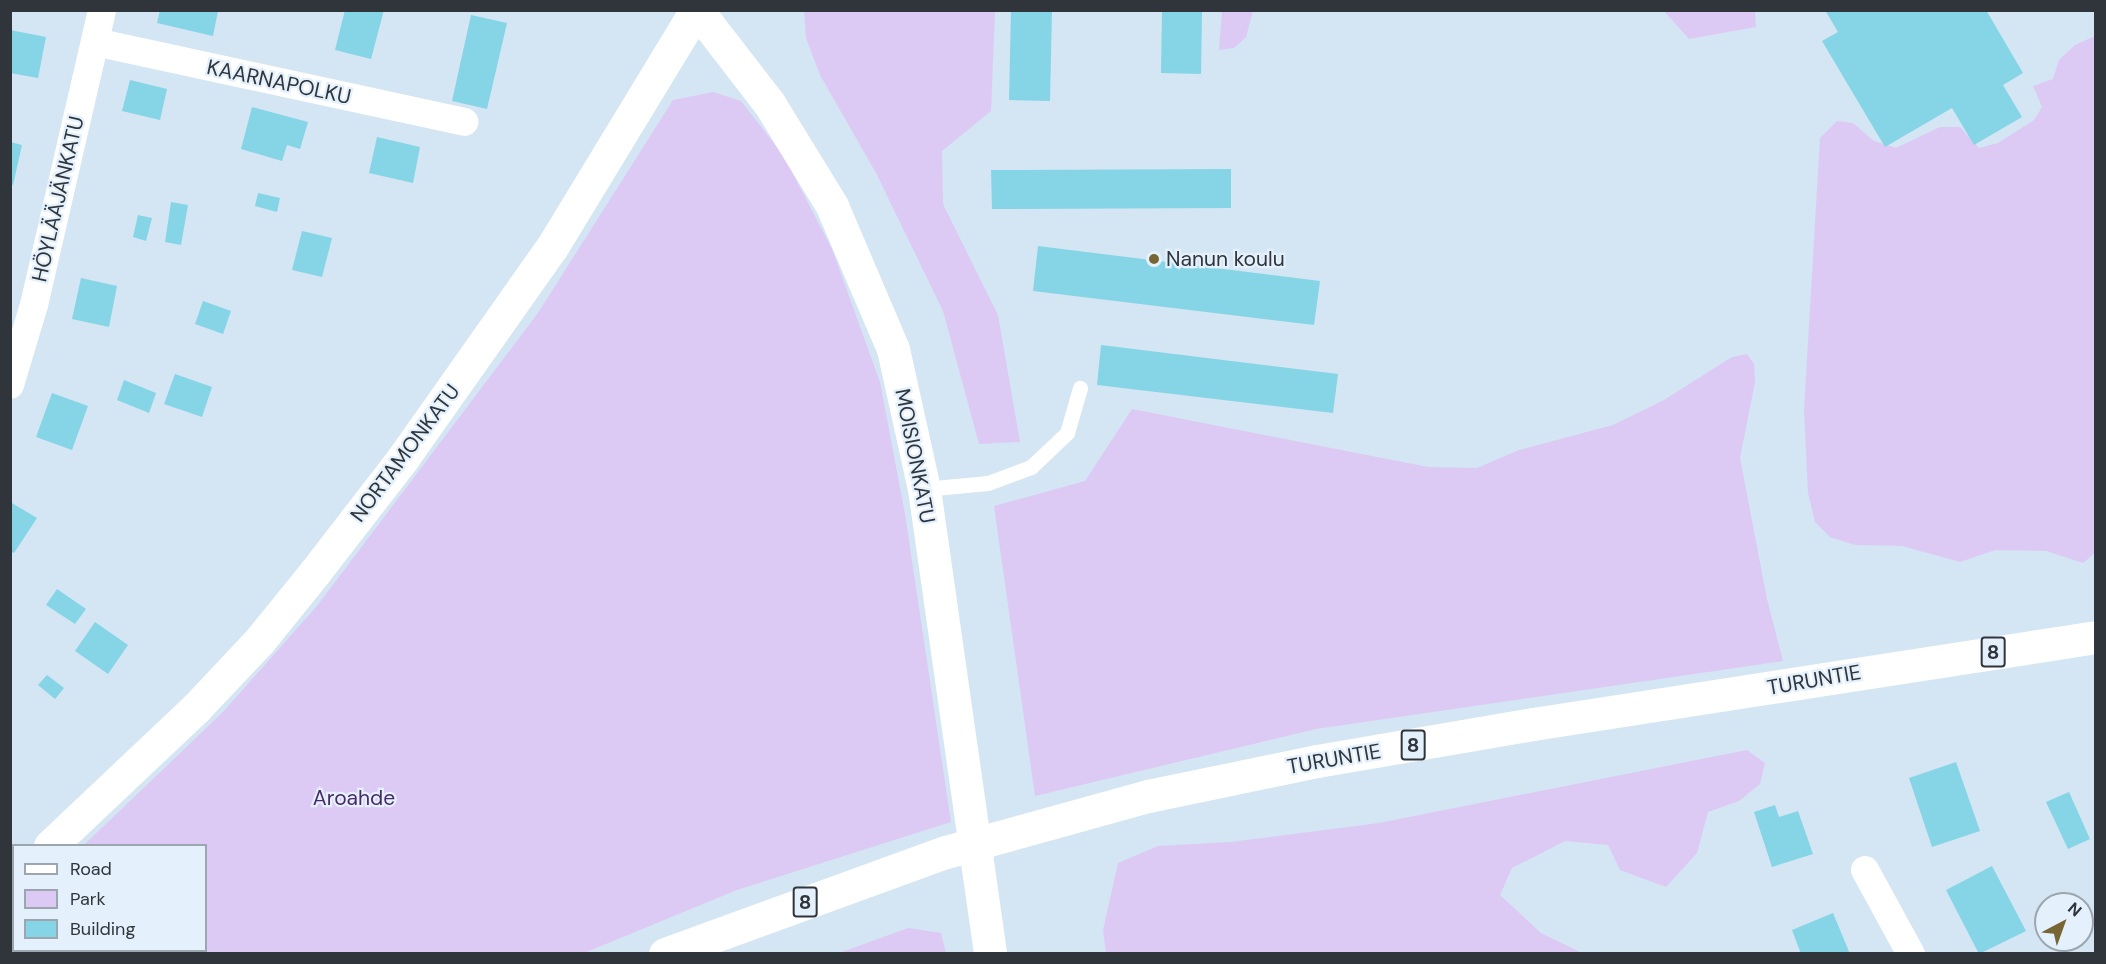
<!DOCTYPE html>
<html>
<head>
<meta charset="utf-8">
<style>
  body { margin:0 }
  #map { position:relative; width:2106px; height:964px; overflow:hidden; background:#d4e5f3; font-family:"DM Sans",sans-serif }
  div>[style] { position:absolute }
  .green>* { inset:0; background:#ddcaf4 }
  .building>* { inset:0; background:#85d5e7 }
  .service>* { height:15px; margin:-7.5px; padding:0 7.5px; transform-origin:7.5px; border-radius:7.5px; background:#fff }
  .minor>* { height:28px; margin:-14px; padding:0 14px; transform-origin:14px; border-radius:14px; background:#fff }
  .tertiary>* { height:33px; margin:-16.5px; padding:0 16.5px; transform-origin:16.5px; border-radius:16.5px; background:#fff }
  .secondary>* { height:33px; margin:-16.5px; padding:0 16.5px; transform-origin:16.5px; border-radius:16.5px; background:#fff }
  .trunk>* { height:33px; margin:-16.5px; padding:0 16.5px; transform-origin:16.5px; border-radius:16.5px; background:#fff }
  .dots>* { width:16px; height:16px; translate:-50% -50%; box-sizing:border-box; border:3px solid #e4f1fd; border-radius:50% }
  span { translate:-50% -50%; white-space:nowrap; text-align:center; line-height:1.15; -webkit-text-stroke:4.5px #e4f1fd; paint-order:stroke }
  .shield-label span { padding:2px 4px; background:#e4f1fd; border:2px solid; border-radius:4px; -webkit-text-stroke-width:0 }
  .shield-label { font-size:20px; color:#2f353b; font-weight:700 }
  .street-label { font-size:21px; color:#2f353b }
  .poi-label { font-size:21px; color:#2f353b }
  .left { translate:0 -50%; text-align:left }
  .park-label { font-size:21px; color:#4a2869 }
  .frame { position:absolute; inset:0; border:12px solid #2f353b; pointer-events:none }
  .legend { position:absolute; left:12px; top:844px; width:195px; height:108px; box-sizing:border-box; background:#e4f1fd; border:2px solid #9ca6af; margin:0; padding:8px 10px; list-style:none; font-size:18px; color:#2f353b }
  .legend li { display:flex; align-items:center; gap:12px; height:30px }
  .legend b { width:30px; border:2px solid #9ca6af }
  .north { position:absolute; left:2034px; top:892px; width:60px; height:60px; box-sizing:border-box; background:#e4f1fd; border:2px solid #9ca6af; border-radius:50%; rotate:41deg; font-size:16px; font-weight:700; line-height:24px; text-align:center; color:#2f353b }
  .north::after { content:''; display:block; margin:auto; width:21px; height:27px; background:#776634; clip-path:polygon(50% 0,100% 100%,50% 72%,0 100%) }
</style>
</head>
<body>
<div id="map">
  <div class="green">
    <div style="clip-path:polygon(804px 11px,995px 11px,991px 111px,942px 151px,943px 204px,998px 315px,1020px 442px,979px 444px,943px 311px,876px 173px,820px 75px,806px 38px)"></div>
    <div style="clip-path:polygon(1222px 11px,1253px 11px,1246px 37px,1234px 48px,1219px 50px)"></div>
    <div style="clip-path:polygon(1664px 11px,1755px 11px,1756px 27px,1689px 39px)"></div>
    <div style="clip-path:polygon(2095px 36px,2095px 553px,2083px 563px,2046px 551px,1995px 550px,1960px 562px,1902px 546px,1855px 545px,1830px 537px,1815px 522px,1808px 493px,1804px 410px,1820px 138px,1837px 121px,1853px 123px,1874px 141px,1896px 148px,1940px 127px,1960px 127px,1979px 148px,1998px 143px,2034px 120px,2042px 107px,2033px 86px,2053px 79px,2059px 60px,2075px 45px)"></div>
    <div style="clip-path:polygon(713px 92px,741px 101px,783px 155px,832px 249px,880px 382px,905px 514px,951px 822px,737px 890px,584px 953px,11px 954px,13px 906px,14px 950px,206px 950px,206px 846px,84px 845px,222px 713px,317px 606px,538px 313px,673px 100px)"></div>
    <div style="clip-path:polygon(1747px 354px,1754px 364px,1755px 382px,1740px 458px,1767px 599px,1783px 661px,1316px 729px,1035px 796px,994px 506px,1085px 481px,1132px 409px,1428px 467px,1477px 468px,1519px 450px,1613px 425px,1664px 400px,1732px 357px)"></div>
    <div style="clip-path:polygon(1747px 750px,1765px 763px,1760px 784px,1739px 801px,1708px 812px,1697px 853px,1666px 887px,1620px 870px,1608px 845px,1565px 841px,1512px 868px,1500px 895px,1541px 933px,1582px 953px,1106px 953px,1103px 930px,1118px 863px,1158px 846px,1231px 842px,1379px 823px)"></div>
    <div style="clip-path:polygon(908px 928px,941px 933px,946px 953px,839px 953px)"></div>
  </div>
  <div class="building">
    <div style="clip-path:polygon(160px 10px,218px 11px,213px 36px,157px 23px)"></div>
    <div style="clip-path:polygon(345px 10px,384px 10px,371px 59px,335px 50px)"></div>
    <div style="clip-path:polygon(1011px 10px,1052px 10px,1050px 101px,1009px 100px)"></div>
    <div style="clip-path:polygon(1162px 10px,1202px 10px,1201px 74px,1161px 73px)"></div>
    <div style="clip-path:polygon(1825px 10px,1986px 10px,2023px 73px,2003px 85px,2022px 117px,1974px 145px,1952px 108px,1885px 147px,1822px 41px,1838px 32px)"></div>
    <div style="clip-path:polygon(471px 15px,507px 23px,487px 109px,452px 101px)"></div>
    <div style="clip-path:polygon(10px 30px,46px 37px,38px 78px,10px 73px)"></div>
    <div style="clip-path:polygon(130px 80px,167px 89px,160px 120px,122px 111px)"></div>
    <div style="clip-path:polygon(252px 107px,308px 122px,300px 149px,287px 145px,282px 161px,241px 149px)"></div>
    <div style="clip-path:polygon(377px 137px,420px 147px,413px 183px,369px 173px)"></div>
    <div style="clip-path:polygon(10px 142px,22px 145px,13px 185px,10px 184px)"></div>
    <div style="clip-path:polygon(1231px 169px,1231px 208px,992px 209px,991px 170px)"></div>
    <div style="clip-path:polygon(258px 193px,280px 198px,277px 212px,255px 206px)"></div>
    <div style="clip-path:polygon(171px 202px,188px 205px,181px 245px,165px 242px)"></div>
    <div style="clip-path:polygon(138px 215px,152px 218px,146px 241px,133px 237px)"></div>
    <div style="clip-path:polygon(302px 231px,332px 238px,322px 277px,292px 270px)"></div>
    <div style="clip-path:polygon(1038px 246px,1320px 281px,1314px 325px,1033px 291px)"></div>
    <div style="clip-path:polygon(81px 278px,117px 286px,109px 327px,72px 319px)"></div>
    <div style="clip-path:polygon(203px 301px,231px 311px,223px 334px,195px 324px)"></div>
    <div style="clip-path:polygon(1101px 345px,1338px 374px,1333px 413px,1097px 385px)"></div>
    <div style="clip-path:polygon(175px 374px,212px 387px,202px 417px,164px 404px)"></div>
    <div style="clip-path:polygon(124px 380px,156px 393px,149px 413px,117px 400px)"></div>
    <div style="clip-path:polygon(52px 393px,88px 406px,72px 450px,36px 437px)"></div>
    <div style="clip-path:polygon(10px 502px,37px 518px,14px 553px,10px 551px)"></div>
    <div style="clip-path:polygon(57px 589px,86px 609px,75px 624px,46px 605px)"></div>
    <div style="clip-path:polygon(95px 622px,128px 645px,108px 674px,75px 651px)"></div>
    <div style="clip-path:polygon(47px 675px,64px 688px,55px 699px,38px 685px)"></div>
    <div style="clip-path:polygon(1956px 762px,1980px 831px,1932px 847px,1909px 778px)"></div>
    <div style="clip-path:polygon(2069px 792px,2090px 839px,2068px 849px,2046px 802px)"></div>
    <div style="clip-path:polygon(1775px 805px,1779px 817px,1798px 811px,1813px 854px,1772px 867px,1754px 812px)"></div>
    <div style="clip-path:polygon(1992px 866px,2026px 931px,1979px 954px,1946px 890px)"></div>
    <div style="clip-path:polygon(1833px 913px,1850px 954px,1801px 954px,1792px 930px)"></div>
  </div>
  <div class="service">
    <div style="left:924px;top:489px;width:64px;rotate:-5.4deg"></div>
    <div style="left:988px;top:483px;width:46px;rotate:-20.4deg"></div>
    <div style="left:1031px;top:467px;width:50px;rotate:-43.4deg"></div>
    <div style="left:1067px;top:433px;width:47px;rotate:-73.9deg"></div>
  </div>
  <div class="minor">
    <div style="left:95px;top:42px;width:378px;rotate:12.2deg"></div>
    <div style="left:10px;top:385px;width:84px;rotate:-73.3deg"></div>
    <div style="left:34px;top:305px;width:303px;rotate:-77deg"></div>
    <div style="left:1865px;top:870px;width:96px;rotate:61.3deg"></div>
  </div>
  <div class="tertiary">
    <div style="left:697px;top:10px;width:118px;rotate:52.3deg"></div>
    <div style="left:769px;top:103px;width:121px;rotate:58.5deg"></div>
    <div style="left:832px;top:206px;width:155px;rotate:66.9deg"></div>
    <div style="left:893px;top:349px;width:143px;rotate:77.5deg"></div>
    <div style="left:924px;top:489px;width:470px;rotate:81.9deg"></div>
  </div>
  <div class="secondary">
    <div style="left:50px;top:846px;width:201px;rotate:-43.4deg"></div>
    <div style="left:196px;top:708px;width:93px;rotate:-46.7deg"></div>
    <div style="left:260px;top:640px;width:87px;rotate:-51deg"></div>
    <div style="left:315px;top:572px;width:144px;rotate:-52.3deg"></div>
    <div style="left:403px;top:458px;width:258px;rotate:-54.8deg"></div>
    <div style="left:552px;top:247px;width:277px;rotate:-58.7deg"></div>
    <div style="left:10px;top:878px;width:5px;rotate:-37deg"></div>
  </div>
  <div class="trunk">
    <div style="left:665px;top:954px;width:299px;rotate:-20deg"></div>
    <div style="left:946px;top:852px;width:210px;rotate:-15.5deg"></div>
    <div style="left:1148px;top:796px;width:173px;rotate:-11.7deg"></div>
    <div style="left:1317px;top:761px;width:219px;rotate:-9.7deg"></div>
    <div style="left:1533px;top:724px;width:570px;rotate:-8.78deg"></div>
  </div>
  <div class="dots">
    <div style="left:1154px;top:259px;background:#776634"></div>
  </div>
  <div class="shield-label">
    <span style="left:1993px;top:652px">8</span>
    <span style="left:1413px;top:745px">8</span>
    <span style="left:805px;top:902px">8</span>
  </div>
  <div class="street-label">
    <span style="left:279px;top:82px;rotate:12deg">KAARNAPOLKU</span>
    <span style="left:58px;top:199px;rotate:-77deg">HÖYLÄÄJÄNKATU</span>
    <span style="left:405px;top:453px;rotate:-53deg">NORTAMONKATU</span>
    <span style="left:915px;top:456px;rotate:79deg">MOISIONKATU</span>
    <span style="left:1814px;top:680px;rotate:-10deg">TURUNTIE</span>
    <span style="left:1334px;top:759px;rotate:-10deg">TURUNTIE</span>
  </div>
  <div class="poi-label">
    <span class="left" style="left:1166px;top:259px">Nanun koulu</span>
  </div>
  <div class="park-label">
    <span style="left:354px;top:798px">Aroahde</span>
  </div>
  <div class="frame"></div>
  <ul class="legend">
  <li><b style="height:8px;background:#fff"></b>Road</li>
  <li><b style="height:16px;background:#ddcaf4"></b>Park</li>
  <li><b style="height:16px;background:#85d5e7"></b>Building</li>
  </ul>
  <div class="north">N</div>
</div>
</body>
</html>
